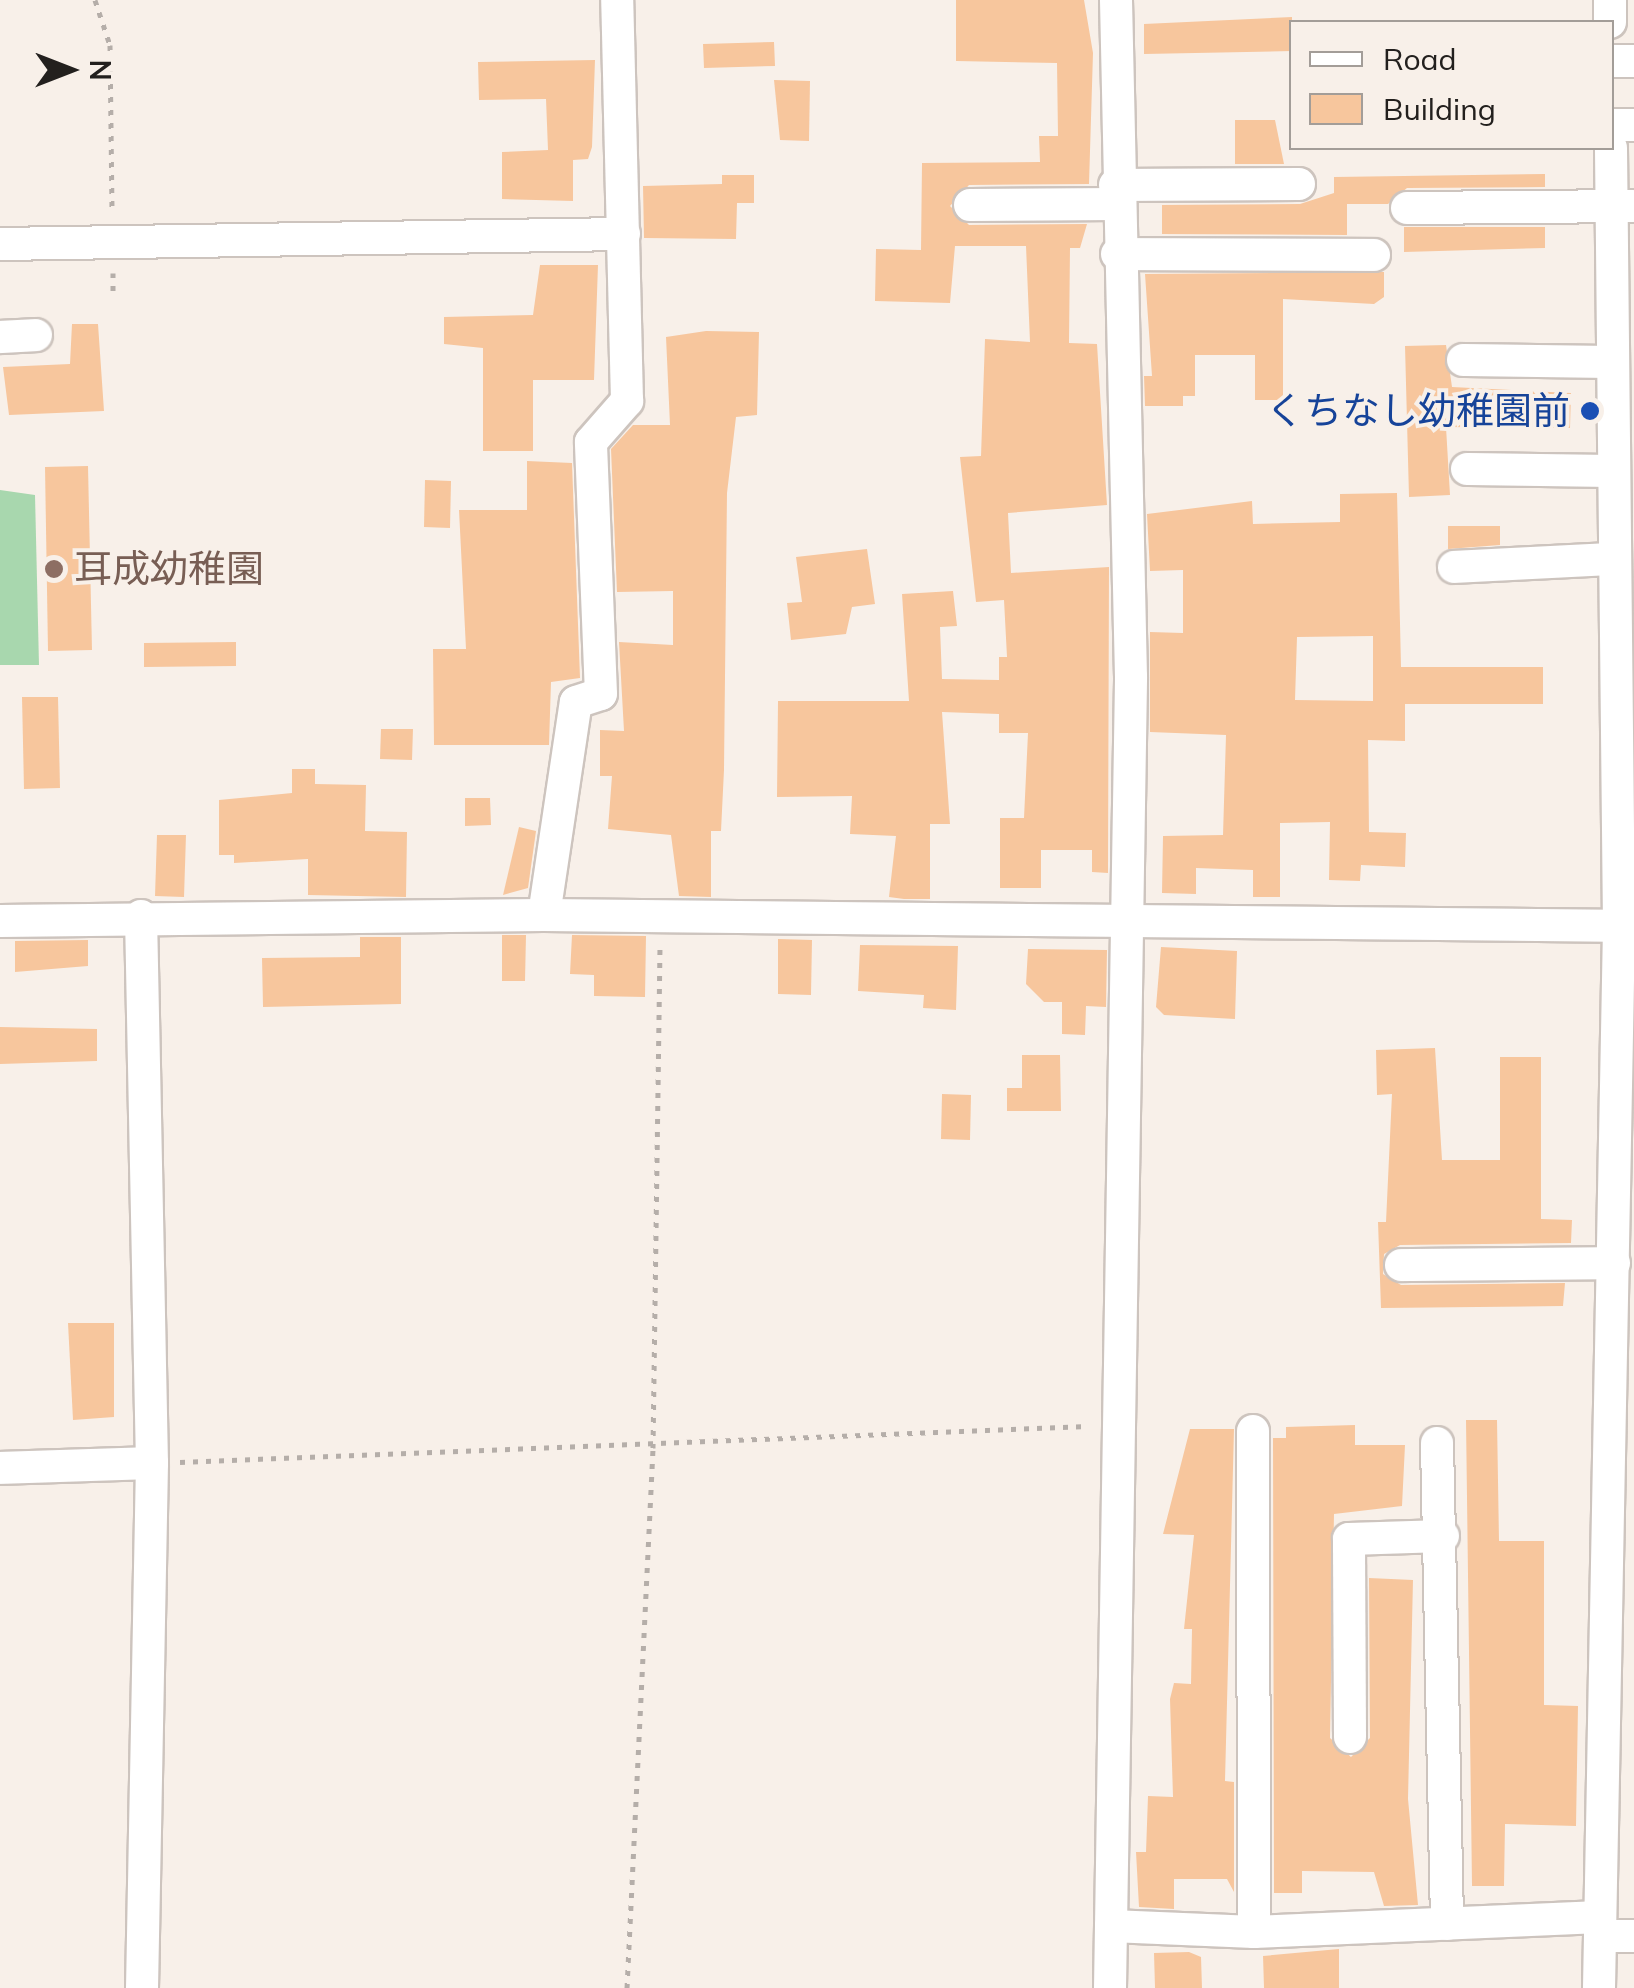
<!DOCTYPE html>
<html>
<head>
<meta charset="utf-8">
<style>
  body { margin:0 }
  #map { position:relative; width:1634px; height:1988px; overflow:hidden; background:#f8f0e9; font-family:Mulish,"Noto Sans JP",sans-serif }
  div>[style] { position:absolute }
  .green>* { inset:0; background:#a8d7ae }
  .building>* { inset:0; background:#f7c69d }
  .path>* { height:5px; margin-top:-2.5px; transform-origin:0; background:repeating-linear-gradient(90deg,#b5aea9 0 5px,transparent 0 13px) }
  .roads { filter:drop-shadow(2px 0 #cdc4be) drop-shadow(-2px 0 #cdc4be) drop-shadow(0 2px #cdc4be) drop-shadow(0 -2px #cdc4be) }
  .minor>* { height:32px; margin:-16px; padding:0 16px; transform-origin:16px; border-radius:16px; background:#fff }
  .dots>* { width:28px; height:28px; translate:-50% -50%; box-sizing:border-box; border:5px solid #f8f0e9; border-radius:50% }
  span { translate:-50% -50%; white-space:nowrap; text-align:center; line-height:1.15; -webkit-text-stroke:8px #f8f0e9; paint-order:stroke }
  .transit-label { font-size:38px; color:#164399 }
  .right { translate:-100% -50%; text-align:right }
  .education-label { font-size:38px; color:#785e54 }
  .left { translate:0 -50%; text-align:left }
  .legend { position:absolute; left:1289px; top:20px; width:325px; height:130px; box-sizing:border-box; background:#f8f0e9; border:2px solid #a39d98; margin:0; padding:12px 18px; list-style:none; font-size:30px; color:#23201e }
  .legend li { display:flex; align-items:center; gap:20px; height:50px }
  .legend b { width:50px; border:2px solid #a39d98 }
  .north { position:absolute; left:20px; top:20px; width:100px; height:100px; -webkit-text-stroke:8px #f8f0e9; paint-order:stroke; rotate:90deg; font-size:28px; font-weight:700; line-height:40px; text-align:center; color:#23201e }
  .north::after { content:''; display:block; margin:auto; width:35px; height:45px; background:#23201e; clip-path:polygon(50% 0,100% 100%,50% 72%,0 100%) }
</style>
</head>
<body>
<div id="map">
  <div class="green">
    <div style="clip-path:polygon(0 490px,35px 495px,39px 665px,0 665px)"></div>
  </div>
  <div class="building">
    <div style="clip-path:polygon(956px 0,1084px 0,1093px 53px,1089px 184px,969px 185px,950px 206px,969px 225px,1087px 224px,1080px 248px,1070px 248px,1069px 343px,1097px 344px,1107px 505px,1008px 513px,1011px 573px,1109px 567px,1108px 873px,1092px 872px,1092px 850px,1041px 850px,1041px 888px,1000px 888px,1000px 818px,1024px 818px,1028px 733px,999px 733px,999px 714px,942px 712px,950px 824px,930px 824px,930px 899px,904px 899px,889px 897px,896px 836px,850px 834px,852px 796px,777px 797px,778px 701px,909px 701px,902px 594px,953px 591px,957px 626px,940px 627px,942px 679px,999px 680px,999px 657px,1007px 657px,1004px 600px,976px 602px,960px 457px,981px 456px,985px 339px,1030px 342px,1026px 246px,955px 246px,950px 303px,875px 301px,876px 249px,921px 250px,922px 163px,1040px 162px,1039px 136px,1058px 136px,1057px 63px,956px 61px)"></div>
    <div style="clip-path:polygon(1292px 17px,1292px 51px,1144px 54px,1144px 24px)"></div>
    <div style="clip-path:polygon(774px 42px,775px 66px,704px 68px,703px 44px)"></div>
    <div style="clip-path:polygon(595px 60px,592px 147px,588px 159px,573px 160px,573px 201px,502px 199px,502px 152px,548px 150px,546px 99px,479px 100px,478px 62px)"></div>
    <div style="clip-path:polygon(774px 80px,810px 81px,809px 141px,780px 140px)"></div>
    <div style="clip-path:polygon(1235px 120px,1275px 120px,1284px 164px,1235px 164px)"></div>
    <div style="clip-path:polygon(1545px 174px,1545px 187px,1407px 188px,1388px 204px,1347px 204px,1347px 235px,1162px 234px,1162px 205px,1300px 204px,1334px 193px,1334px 177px)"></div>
    <div style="clip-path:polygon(722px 175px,754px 175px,754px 203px,737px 203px,736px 239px,644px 238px,643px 186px,722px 184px)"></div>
    <div style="clip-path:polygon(1404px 227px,1545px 227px,1545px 248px,1404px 252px)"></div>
    <div style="clip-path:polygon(540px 265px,598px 265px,594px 380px,533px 380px,533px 451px,483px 451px,483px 348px,444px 344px,444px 317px,533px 315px)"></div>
    <div style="clip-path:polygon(1384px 272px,1384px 297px,1374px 304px,1283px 299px,1283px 400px,1255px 400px,1255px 355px,1195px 355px,1195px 396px,1183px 396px,1183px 406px,1145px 406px,1144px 376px,1152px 376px,1145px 274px)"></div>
    <div style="clip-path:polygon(72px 324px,98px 324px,104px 411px,9px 415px,3px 367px,70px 364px)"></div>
    <div style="clip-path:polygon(706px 331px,759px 332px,757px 415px,736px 417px,727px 493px,724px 770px,721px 831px,711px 831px,711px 897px,679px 896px,671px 835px,608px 829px,612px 776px,600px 776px,600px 730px,624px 731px,619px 642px,673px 645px,673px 591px,617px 592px,611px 449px,633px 425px,670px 425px,666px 337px)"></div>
    <div style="clip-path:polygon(1446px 345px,1452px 387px,1571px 393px,1570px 428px,1446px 427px,1450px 495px,1409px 497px,1405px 346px)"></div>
    <div style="clip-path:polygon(527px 461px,572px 463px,580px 678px,551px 682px,549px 745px,434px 745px,433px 649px,466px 649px,459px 510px,527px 510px)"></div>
    <div style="clip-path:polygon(88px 466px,92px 650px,48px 651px,45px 467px)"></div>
    <div style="clip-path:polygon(425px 480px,451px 481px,450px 528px,424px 527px)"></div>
    <div style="clip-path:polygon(evenodd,1397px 493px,1401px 667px,1543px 667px,1543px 704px,1405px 704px,1405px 741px,1368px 740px,1369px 832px,1406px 833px,1405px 867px,1361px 865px,1360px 881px,1329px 880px,1330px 822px,1280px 823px,1280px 897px,1253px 897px,1253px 870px,1196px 868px,1196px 894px,1162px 893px,1163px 836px,1223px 835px,1226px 735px,1150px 732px,1150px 632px,1183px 633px,1183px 570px,1150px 571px,1147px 514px,1252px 501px,1253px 524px,1340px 522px,1340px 494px,1397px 493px,1373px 636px,1373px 701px,1295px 700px,1297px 637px,1373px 636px)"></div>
    <div style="clip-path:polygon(1448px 526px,1500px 526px,1500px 545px,1448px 549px)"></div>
    <div style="clip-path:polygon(867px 549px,875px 604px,852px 607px,846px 634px,791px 640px,787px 603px,802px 602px,796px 557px)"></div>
    <div style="clip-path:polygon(236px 642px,236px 666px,144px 667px,144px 643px)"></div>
    <div style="clip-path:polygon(22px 697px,58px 697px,60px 788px,24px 789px)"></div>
    <div style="clip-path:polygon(381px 729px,413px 729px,412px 760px,380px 759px)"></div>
    <div style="clip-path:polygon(292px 769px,315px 769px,315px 784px,366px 785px,365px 831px,407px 832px,406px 897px,308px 895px,308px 859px,234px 863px,234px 855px,219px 855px,219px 800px,292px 793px)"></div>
    <div style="clip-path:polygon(465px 798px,490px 798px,491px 825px,465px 826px)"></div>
    <div style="clip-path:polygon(519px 827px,536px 831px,528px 888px,503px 895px)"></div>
    <div style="clip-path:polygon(157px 835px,186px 835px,184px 897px,155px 896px)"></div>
    <div style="clip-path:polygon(502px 935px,526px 935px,525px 981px,502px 981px)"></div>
    <div style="clip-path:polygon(572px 935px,646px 936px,645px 997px,594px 996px,594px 975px,570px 974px)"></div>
    <div style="clip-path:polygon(360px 937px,401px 937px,401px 1004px,263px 1007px,262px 958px,360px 957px)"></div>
    <div style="clip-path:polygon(778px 939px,812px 940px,811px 995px,778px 994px)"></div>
    <div style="clip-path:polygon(88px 940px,88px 966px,15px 972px,15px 941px)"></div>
    <div style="clip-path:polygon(860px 945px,958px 946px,956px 1010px,923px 1008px,924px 995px,858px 991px)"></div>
    <div style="clip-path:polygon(1161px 947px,1237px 951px,1235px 1019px,1164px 1015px,1156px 1007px)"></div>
    <div style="clip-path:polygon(1028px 949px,1107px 950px,1106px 1007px,1086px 1006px,1085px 1035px,1062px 1034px,1062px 1002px,1044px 1002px,1026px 984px)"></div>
    <div style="clip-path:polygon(0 1027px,97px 1029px,97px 1061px,0 1064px)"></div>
    <div style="clip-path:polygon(1435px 1048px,1442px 1160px,1500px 1160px,1500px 1057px,1541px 1057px,1541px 1219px,1572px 1220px,1571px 1243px,1400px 1245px,1384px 1254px,1383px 1274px,1401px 1285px,1565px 1283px,1563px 1306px,1381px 1308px,1378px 1222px,1386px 1222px,1392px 1094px,1377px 1095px,1376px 1050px)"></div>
    <div style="clip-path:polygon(1022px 1055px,1060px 1055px,1061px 1111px,1007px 1111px,1007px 1088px,1022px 1088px)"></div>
    <div style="clip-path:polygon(942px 1094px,971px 1095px,970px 1140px,941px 1139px)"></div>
    <div style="clip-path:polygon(68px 1323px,114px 1323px,114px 1417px,73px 1420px)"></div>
    <div style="clip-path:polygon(1466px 1420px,1497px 1420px,1499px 1541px,1544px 1541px,1544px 1705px,1578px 1706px,1576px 1826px,1505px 1824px,1504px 1886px,1472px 1886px)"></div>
    <div style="clip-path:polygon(1355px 1425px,1355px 1445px,1405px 1445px,1402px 1506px,1334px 1514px,1330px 1738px,1351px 1757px,1370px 1738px,1369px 1578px,1413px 1580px,1408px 1799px,1418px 1905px,1384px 1906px,1374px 1872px,1302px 1871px,1302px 1893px,1274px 1893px,1273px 1438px,1286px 1438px,1286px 1427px)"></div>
    <div style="clip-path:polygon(1190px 1429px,1234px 1429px,1225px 1781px,1234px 1782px,1234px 1892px,1227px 1879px,1174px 1879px,1174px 1909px,1139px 1907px,1136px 1852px,1146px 1852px,1148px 1796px,1173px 1797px,1170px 1699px,1174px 1683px,1191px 1684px,1192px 1629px,1184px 1629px,1194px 1535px,1163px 1534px)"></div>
    <div style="clip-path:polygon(1339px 1949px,1339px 1988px,1264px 1988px,1263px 1956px)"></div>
    <div style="clip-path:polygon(1189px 1952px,1201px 1957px,1202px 1988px,1155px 1988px,1154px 1953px)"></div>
  </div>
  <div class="path">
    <div style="left:95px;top:0;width:47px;rotate:71.6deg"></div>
    <div style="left:110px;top:45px;width:167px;rotate:89.3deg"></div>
    <div style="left:113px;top:273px;width:19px;rotate:90deg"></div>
    <div style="left:180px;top:1462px;width:909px;rotate:-2.27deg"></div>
    <div style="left:627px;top:1988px;width:541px;rotate:-87.24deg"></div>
    <div style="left:653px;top:1448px;width:501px;rotate:-89.2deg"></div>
  </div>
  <div class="roads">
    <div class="minor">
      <div style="left:1610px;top:22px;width:22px;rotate:-90deg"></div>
      <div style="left:1612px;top:61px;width:22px"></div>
      <div style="left:1612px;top:125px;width:22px"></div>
      <div style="left:1115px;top:185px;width:184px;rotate:-0.3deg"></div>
      <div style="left:970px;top:205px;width:146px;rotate:-0.4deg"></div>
      <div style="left:1407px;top:208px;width:226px;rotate:-0.5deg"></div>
      <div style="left:0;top:244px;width:624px;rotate:-0.92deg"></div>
      <div style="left:1117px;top:254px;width:257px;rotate:0.2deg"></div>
      <div style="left:0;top:337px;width:36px;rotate:-3deg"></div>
      <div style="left:1463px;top:360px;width:149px;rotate:0.8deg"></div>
      <div style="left:1467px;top:469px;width:146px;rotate:0.8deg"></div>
      <div style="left:1454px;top:567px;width:160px;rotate:-2.9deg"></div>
      <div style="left:544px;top:915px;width:215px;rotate:-81.5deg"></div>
      <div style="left:576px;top:702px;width:26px;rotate:-18deg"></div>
      <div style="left:601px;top:694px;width:252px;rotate:-92.3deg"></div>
      <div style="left:591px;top:442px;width:55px;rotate:-48.7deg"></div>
      <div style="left:627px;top:401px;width:401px;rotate:-91.4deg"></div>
      <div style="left:141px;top:916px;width:547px;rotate:88.85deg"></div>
      <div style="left:152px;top:1463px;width:525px;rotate:91.09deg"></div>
      <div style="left:0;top:921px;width:544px;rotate:-0.63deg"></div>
      <div style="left:544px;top:915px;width:1090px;rotate:0.58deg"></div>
      <div style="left:1401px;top:1265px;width:213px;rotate:-0.5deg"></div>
      <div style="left:1253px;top:1431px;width:501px;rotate:89.89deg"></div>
      <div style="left:1437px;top:1443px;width:481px;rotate:88.8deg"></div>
      <div style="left:0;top:1468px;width:152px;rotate:-1.9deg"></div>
      <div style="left:1350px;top:1737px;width:198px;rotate:-90.3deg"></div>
      <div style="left:1349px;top:1539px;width:94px;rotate:-1.8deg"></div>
      <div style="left:1111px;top:1926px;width:143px;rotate:2.4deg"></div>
      <div style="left:1254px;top:1932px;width:346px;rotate:-2.5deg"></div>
      <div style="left:1600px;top:1936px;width:34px"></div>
      <div style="left:1110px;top:1988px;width:1311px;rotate:-89.08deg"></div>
      <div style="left:1131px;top:677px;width:677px;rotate:-91.27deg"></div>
      <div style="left:1599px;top:1988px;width:1062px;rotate:-88.92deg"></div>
      <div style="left:1619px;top:926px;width:778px;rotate:-90.59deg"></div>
    </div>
  </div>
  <div class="dots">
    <div style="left:1590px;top:411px;background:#1a4fb4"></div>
    <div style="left:54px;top:569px;background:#8d6e63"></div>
  </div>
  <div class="transit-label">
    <span class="right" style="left:1570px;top:411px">くちなし幼稚園前</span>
  </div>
  <div class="education-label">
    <span class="left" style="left:74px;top:569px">耳成幼稚園</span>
  </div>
  <ul class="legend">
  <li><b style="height:12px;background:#fff"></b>Road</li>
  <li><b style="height:28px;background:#f7c69d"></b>Building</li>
  </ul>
  <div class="north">N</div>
</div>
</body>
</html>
